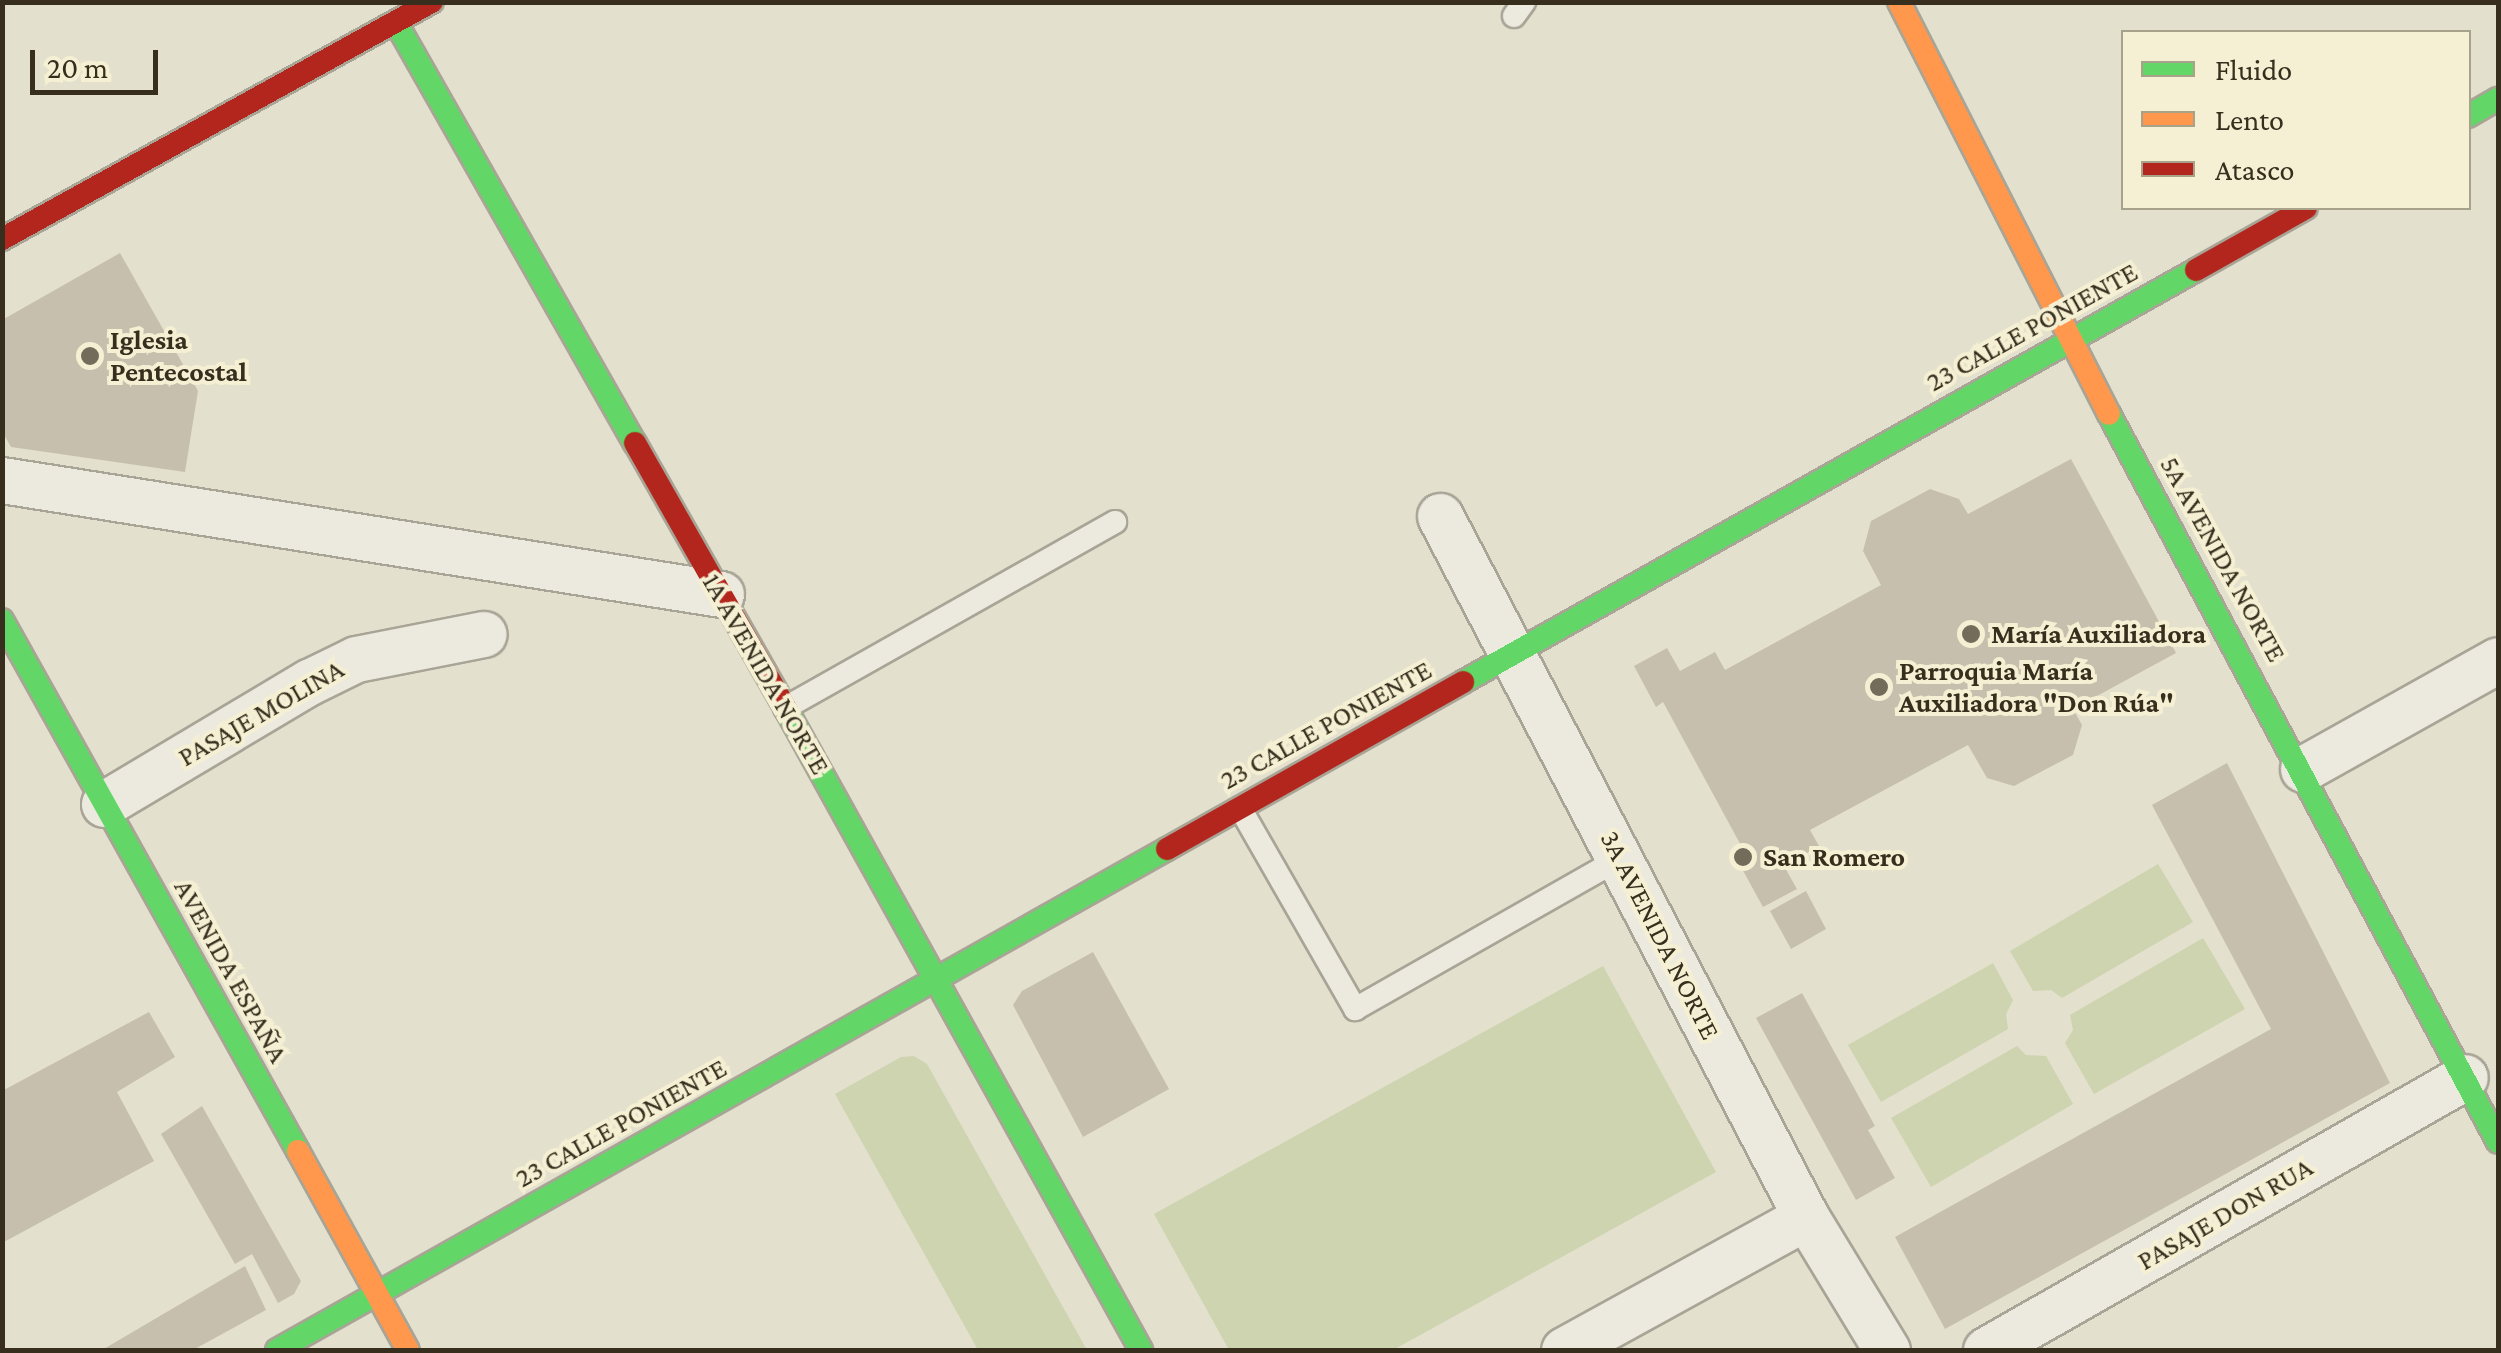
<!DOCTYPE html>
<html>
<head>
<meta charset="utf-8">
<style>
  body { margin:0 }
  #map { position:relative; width:2501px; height:1353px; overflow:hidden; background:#e3e0cd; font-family:"Crimson Pro",serif }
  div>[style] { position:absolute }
  .green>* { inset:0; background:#ced4af }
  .building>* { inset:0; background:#c7bfae }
  .roads { filter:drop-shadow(2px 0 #a8a496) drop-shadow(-2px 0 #a8a496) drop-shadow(0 2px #a8a496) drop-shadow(0 -2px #a8a496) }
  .lane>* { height:22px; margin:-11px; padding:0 11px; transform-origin:11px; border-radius:11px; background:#ece9de }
  .street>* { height:45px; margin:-22.5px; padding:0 22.5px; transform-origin:22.5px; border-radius:22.5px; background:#ece9de }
  .fast>* { height:22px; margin:-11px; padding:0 11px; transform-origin:11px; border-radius:11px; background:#63d668 }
  .slow>* { height:22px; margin:-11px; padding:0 11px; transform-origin:11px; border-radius:11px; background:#ff974d }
  .jam>* { height:22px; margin:-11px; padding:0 11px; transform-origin:11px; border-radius:11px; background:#b3261e }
  .dots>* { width:28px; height:28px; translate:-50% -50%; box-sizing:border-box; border:5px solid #f5f0d3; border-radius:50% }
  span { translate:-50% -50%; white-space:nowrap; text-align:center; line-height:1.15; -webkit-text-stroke:8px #f5f0d3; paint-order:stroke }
  .street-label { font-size:28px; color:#372e1e }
  .poi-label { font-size:28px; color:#372e1e; font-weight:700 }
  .left { translate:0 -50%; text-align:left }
  .frame { position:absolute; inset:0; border:5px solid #372e1e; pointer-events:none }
  .legend { position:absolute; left:2121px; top:30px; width:350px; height:180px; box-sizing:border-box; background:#f5f0d3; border:2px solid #a9a28b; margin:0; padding:12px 18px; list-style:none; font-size:30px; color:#372e1e }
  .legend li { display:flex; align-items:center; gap:20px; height:50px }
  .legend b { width:50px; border:2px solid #a9a28b }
  .scale { position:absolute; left:30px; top:50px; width:128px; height:45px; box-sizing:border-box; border:5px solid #372e1e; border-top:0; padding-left:12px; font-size:30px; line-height:35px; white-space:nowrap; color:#372e1e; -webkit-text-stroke:8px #f5f0d3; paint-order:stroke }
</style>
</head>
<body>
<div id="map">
  <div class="green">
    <div style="clip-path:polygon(2158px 864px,2193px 922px,2062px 998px,2051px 990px,2033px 991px,2010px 951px)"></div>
    <div style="clip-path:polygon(2203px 938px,2245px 1009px,2094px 1094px,2065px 1043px,2073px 1030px,2070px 1015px)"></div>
    <div style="clip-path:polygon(1993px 963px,2013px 1000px,2006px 1014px,2008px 1029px,1881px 1102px,1848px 1045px)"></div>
    <div style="clip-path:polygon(1603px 966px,1716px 1172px,1393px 1350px,1229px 1350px,1154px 1214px)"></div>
    <div style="clip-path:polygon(2017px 1046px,2026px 1055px,2046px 1056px,2073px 1104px,1931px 1187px,1891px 1118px)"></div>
    <div style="clip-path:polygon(914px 1056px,927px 1064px,1087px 1350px,978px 1350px,835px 1094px,901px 1057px)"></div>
  </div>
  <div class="building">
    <div style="clip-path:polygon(120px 253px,198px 391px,185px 472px,11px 447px,2px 431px,2px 320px)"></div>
    <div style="clip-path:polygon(2071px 459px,2176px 653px,2073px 709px,2082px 725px,2073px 755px,2014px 786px,1987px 778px,1968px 745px,1810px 830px,1819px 846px,1784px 866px,1797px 889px,1763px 907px,1741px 867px,1750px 862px,1663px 702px,1656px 707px,1634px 666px,1667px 648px,1680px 671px,1715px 652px,1725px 670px,1881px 585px,1863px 551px,1871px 521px,1930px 489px,1959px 499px,1968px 514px)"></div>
    <div style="clip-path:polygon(2227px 763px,2390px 1083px,1945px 1329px,1895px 1237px,2271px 1029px,2152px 805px)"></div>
    <div style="clip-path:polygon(1806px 891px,1826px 929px,1791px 949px,1770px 911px)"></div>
    <div style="clip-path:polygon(1093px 952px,1169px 1089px,1083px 1137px,1013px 1005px,1022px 991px)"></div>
    <div style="clip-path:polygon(1802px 993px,1875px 1126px,1868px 1130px,1895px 1178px,1856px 1200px,1756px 1018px)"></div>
    <div style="clip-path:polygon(149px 1012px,175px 1057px,117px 1092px,154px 1161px,2px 1243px,2px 1091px)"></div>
    <div style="clip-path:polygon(202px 1106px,301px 1281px,294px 1294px,278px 1303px,252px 1254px,235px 1264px,161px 1134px)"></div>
    <div style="clip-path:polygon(245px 1266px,266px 1310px,193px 1350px,102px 1350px)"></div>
  </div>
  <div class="roads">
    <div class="lane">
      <div style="left:1514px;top:16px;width:17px;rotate:-54deg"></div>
      <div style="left:785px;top:708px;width:379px;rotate:-29.4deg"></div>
      <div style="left:1240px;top:808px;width:232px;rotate:60.2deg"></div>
      <div style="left:1355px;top:1009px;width:306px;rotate:-29.6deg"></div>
    </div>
    <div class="street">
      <div style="left:2px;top:480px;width:728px;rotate:9.01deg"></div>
      <div style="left:1440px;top:516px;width:791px;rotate:62.43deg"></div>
      <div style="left:1806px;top:1217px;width:156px;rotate:58.7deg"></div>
      <div style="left:2303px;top:769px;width:223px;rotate:-29.2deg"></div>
      <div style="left:104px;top:804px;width:239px;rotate:-30.8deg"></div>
      <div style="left:309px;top:682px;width:52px;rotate:-26.1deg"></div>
      <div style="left:356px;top:659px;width:130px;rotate:-11.1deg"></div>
      <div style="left:1564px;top:1350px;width:276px;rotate:-28.8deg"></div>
      <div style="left:1986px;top:1350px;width:551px;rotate:-29.68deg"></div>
    </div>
    <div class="fast">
      <div style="left:396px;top:23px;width:483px;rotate:60.4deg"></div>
      <div style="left:2468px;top:116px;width:34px;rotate:-30deg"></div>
      <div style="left:2109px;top:414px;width:825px;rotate:61.88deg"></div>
      <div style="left:2px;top:620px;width:608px;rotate:60.86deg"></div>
      <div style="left:1463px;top:682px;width:841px;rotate:-29.34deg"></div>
      <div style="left:787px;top:711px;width:731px;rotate:61.01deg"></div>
      <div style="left:277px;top:1350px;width:1021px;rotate:-29.38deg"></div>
    </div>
    <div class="slow">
      <div style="left:1899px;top:2px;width:462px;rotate:63deg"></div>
      <div style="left:298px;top:1151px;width:227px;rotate:61.1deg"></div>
    </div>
    <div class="jam">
      <div style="left:2px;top:239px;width:491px;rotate:-28.9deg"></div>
      <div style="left:2196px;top:270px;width:126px;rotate:-29.4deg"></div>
      <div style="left:635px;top:443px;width:308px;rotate:60.4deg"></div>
      <div style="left:1167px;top:849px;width:340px;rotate:-29.4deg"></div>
    </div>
  </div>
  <div class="dots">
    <div style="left:90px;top:356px;background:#736c5b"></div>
    <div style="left:1971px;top:634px;background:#736c5b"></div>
    <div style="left:1879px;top:687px;background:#736c5b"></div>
    <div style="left:1743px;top:857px;background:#736c5b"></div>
  </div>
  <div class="street-label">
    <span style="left:2032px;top:327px;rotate:-29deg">23 CALLE PONIENTE</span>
    <span style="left:2223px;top:559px;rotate:61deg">5A AVENIDA NORTE</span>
    <span style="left:766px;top:674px;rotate:60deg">1A AVENIDA NORTE</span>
    <span style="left:261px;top:713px;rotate:-30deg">PASAJE MOLINA</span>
    <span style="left:1326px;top:725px;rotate:-29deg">23 CALLE PONIENTE</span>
    <span style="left:1660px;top:935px;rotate:63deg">3A AVENIDA NORTE</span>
    <span style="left:231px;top:971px;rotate:61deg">AVENIDA ESPAÑA</span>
    <span style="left:621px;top:1123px;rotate:-29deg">23 CALLE PONIENTE</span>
    <span style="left:2225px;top:1214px;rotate:-30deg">PASAJE DON RUA</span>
  </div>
  <div class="poi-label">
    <span class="left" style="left:110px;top:356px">Iglesia<br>Pentecostal</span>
    <span class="left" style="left:1991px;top:634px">María Auxiliadora</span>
    <span class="left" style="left:1899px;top:687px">Parroquia María<br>Auxiliadora "Don Rúa"</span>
    <span class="left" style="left:1763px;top:857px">San Romero</span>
  </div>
  <div class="frame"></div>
  <ul class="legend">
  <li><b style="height:12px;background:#63d668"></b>Fluido</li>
  <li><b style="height:12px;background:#ff974d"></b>Lento</li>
  <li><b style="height:12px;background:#b3261e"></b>Atasco</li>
  </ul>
  <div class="scale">20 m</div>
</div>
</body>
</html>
